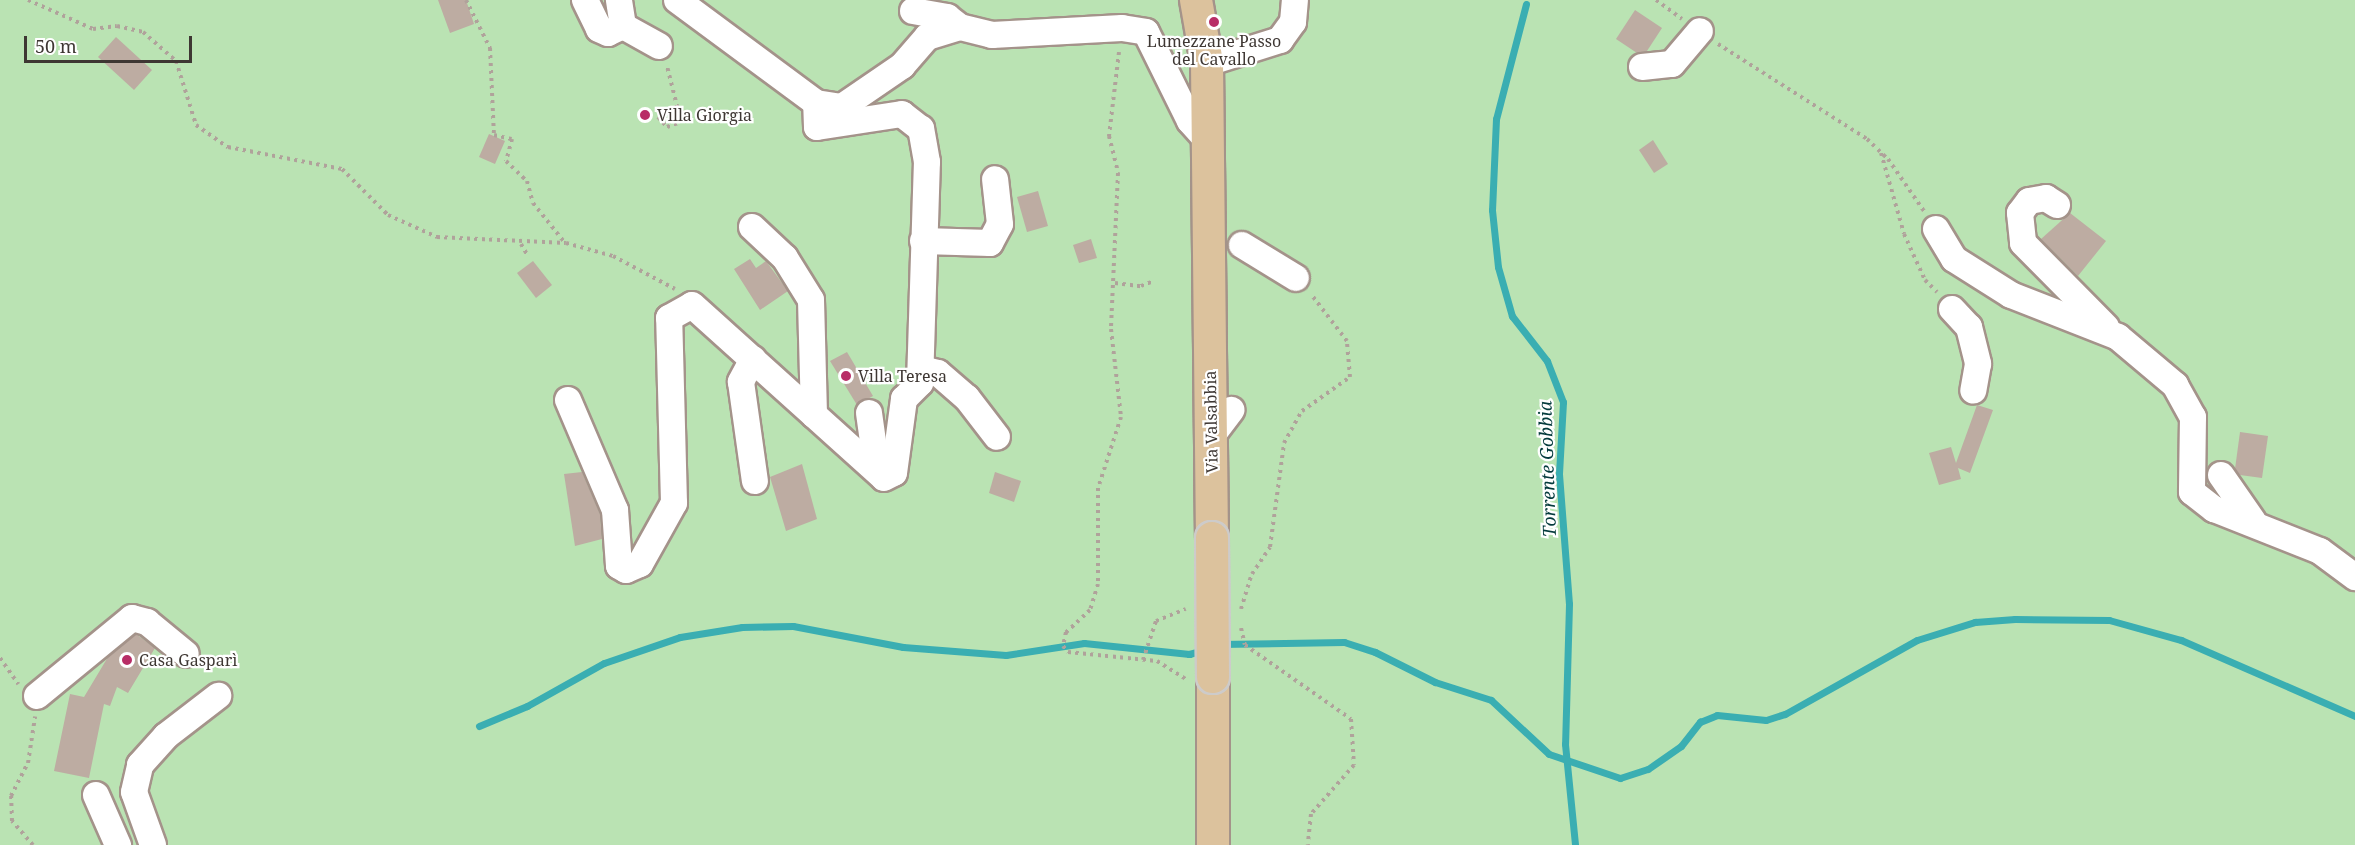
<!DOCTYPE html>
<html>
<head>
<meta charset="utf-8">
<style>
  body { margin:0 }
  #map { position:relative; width:2355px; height:845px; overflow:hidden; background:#f8e5dc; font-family:"Noto Serif",serif }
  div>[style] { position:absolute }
  .green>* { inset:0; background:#bae3b3 }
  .stream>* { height:7px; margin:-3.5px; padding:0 3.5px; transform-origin:3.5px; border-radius:3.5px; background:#3aaeb2 }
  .building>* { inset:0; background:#bdaca2 }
  .path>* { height:4px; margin-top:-2px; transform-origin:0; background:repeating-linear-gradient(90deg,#b0a29b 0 3px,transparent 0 7.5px) }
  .roads { filter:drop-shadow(2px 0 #a4938a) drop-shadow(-2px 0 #a4938a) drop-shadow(0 2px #a4938a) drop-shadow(0 -2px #a4938a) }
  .minor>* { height:26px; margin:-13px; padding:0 13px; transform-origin:13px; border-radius:13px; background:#fff }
  .major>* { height:32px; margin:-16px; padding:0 16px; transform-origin:16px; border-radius:16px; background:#dcc29d }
  .bridges { filter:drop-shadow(2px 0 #cdcbca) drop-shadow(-2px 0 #cdcbca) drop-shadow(0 2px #cdcbca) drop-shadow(0 -2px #cdcbca) }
  .major-bridge>* { height:32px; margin:-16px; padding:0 16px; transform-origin:16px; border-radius:16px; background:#dcc29d }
  .dots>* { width:16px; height:16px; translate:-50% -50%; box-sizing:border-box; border:3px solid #fff; border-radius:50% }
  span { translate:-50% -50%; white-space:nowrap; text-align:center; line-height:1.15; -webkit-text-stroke:4.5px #fff; paint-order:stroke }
  .poi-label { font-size:16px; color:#3e3733 }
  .left { translate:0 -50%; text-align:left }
  .street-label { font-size:16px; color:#3e3733 }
  .water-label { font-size:18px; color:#043b3c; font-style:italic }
  .scale { position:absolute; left:24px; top:36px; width:168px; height:27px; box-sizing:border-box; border:3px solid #3e3733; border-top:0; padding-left:8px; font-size:18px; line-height:21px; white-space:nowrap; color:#3e3733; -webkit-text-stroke:4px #fff; paint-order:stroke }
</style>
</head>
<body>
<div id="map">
  <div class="green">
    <div style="clip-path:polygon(0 0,2355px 0,2355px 845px,0 845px)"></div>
  </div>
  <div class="stream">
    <div style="left:1526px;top:4px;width:119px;rotate:104.6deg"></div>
    <div style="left:1496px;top:119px;width:91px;rotate:92.5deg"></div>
    <div style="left:1492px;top:210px;width:57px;rotate:84deg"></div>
    <div style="left:1498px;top:267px;width:51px;rotate:74.1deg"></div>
    <div style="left:1512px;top:316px;width:57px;rotate:52.1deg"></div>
    <div style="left:1547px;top:361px;width:44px;rotate:68.7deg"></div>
    <div style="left:1563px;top:402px;width:72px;rotate:93.2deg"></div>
    <div style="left:1559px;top:474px;width:130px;rotate:85.6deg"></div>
    <div style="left:1569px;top:604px;width:140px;rotate:91.6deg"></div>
    <div style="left:1565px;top:744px;width:101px;rotate:84.3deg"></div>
    <div style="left:1220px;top:644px;width:124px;rotate:-0.9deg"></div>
    <div style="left:1344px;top:642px;width:33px;rotate:18deg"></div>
    <div style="left:1375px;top:652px;width:67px;rotate:26.6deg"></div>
    <div style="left:1435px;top:682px;width:59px;rotate:17.8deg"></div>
    <div style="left:1491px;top:700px;width:79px;rotate:43deg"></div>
    <div style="left:1549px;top:754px;width:75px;rotate:18.7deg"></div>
    <div style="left:1620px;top:778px;width:29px;rotate:-18deg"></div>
    <div style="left:1648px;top:769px;width:40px;rotate:-34.9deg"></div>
    <div style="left:1681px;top:746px;width:31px;rotate:-52deg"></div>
    <div style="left:1700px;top:722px;width:18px;rotate:-22deg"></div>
    <div style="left:1717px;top:715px;width:49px;rotate:5.8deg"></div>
    <div style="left:1766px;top:720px;width:20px;rotate:-18deg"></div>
    <div style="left:1785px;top:714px;width:151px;rotate:-29.3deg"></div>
    <div style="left:1917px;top:640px;width:61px;rotate:-17.2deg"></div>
    <div style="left:1975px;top:622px;width:40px;rotate:-4.3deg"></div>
    <div style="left:2015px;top:619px;width:94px;rotate:0.6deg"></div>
    <div style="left:2109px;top:620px;width:75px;rotate:15.5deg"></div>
    <div style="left:2181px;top:640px;width:190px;rotate:23.6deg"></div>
    <div style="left:479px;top:726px;width:52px;rotate:-22.6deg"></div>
    <div style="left:527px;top:706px;width:88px;rotate:-29.2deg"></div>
    <div style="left:604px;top:663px;width:80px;rotate:-18.9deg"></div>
    <div style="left:680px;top:637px;width:63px;rotate:-9.2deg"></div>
    <div style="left:742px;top:627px;width:51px;rotate:-1.1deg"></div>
    <div style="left:793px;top:626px;width:112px;rotate:10.8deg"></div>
    <div style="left:903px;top:647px;width:103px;rotate:4.4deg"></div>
    <div style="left:1006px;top:655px;width:79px;rotate:-8.7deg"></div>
    <div style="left:1084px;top:643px;width:106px;rotate:6deg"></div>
    <div style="left:1189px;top:654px;width:16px;rotate:-15deg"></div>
  </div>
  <div class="building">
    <div style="clip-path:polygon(438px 0,466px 0,474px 24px,450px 33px)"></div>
    <div style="clip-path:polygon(1635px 10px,1662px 28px,1647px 51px,1637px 53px,1616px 39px)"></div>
    <div style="clip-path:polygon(116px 37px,152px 70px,134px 90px,98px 57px)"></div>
    <div style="clip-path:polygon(489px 134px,505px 141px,495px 164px,479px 157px)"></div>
    <div style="clip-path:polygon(1653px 140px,1668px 164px,1654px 173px,1639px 150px)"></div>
    <div style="clip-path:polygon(1038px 191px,1048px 226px,1027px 232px,1017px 197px)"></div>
    <div style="clip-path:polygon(2070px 213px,2106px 241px,2078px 276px,2041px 239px)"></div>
    <div style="clip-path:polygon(1091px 239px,1097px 258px,1079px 263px,1073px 245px)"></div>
    <div style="clip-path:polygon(750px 259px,756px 268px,766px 261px,788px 291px,760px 310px,734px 269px)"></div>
    <div style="clip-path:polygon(533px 261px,552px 285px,536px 298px,517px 273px)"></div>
    <div style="clip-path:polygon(847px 352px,873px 396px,857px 405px,830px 361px)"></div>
    <div style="clip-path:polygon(1977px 405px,1993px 410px,1970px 473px,1958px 468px,1961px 479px,1939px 485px,1929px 453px,1951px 447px,1956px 463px)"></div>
    <div style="clip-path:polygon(2240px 432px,2268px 436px,2262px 478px,2240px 475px,2235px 469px)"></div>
    <div style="clip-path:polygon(802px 464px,817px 519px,786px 531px,770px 477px)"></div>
    <div style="clip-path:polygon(582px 472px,600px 514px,602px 539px,575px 546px,564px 474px)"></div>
    <div style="clip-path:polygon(995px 472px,1021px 481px,1014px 502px,989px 493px)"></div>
    <div style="clip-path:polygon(136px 634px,155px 648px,128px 693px,117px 687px,110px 706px,104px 704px,89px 778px,54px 771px,70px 694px,84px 697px,108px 657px)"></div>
  </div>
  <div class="path">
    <div style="left:28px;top:0;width:71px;rotate:24deg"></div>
    <div style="left:93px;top:29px;width:24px;rotate:-7deg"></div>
    <div style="left:117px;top:26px;width:27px;rotate:13deg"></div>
    <div style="left:143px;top:32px;width:44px;rotate:41.3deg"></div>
    <div style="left:176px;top:61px;width:67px;rotate:72.6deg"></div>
    <div style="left:196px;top:125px;width:39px;rotate:35deg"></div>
    <div style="left:228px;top:147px;width:116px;rotate:10.9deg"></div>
    <div style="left:342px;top:169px;width:65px;rotate:45deg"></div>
    <div style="left:388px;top:215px;width:54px;rotate:24.2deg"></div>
    <div style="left:437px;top:237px;width:129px;rotate:2.7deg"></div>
    <div style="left:566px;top:243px;width:49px;rotate:15.5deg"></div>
    <div style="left:613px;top:256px;width:70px;rotate:28deg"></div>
    <div style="left:466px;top:0;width:54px;rotate:63.4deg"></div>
    <div style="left:490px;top:48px;width:87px;rotate:87.4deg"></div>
    <div style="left:494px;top:135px;width:18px;rotate:13deg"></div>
    <div style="left:512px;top:139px;width:23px;rotate:105deg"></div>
    <div style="left:506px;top:161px;width:29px;rotate:44deg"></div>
    <div style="left:527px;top:181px;width:23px;rotate:75deg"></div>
    <div style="left:533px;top:203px;width:51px;rotate:51.3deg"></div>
    <div style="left:1656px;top:0;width:32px;rotate:36deg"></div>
    <div style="left:1718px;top:44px;width:177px;rotate:32.5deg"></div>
    <div style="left:1867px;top:139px;width:29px;rotate:44deg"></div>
    <div style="left:1888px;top:159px;width:63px;rotate:55.3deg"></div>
    <div style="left:1119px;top:52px;width:85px;rotate:96.8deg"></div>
    <div style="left:1109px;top:136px;width:38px;rotate:76deg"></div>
    <div style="left:1118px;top:173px;width:156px;rotate:92.6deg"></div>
    <div style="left:1111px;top:329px;width:89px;rotate:83.5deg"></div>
    <div style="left:1121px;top:417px;width:75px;rotate:107.9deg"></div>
    <div style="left:1098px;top:488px;width:96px;rotate:90deg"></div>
    <div style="left:1098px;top:584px;width:27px;rotate:107deg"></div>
    <div style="left:1090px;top:610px;width:33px;rotate:137deg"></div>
    <div style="left:1066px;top:632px;width:14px;rotate:102deg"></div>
    <div style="left:1063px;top:646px;width:8px;rotate:50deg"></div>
    <div style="left:1068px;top:652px;width:89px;rotate:5.8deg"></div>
    <div style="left:1157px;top:661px;width:36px;rotate:32deg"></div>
    <div style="left:658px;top:117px;width:13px;rotate:48deg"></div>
    <div style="left:667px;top:127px;width:15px;rotate:-20deg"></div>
    <div style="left:681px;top:122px;width:58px;rotate:-104deg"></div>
    <div style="left:1881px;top:153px;width:84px;rotate:74.1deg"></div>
    <div style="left:1904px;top:234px;width:51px;rotate:65.5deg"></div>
    <div style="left:1925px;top:280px;width:17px;rotate:45deg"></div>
    <div style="left:521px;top:244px;width:14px;rotate:60deg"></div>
    <div style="left:1115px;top:283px;width:26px;rotate:7deg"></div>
    <div style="left:1141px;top:286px;width:14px;rotate:-21deg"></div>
    <div style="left:1241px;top:609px;width:37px;rotate:-73deg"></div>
    <div style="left:1252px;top:574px;width:32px;rotate:-56deg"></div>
    <div style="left:1270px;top:547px;width:105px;rotate:-82.3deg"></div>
    <div style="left:1284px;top:443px;width:37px;rotate:-61deg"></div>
    <div style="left:1302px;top:411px;width:59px;rotate:-35.3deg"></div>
    <div style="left:1350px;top:377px;width:36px;rotate:-95deg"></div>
    <div style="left:1347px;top:341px;width:59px;rotate:-127.5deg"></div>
    <div style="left:1241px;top:628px;width:17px;rotate:77deg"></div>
    <div style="left:1245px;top:645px;width:129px;rotate:34.9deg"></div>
    <div style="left:1351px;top:719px;width:46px;rotate:86.3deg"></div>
    <div style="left:1354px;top:765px;width:65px;rotate:131.3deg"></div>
    <div style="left:1311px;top:814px;width:31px;rotate:96deg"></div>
    <div style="left:0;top:658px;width:32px;rotate:55deg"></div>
    <div style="left:1143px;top:660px;width:41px;rotate:-71.6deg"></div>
    <div style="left:1156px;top:621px;width:32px;rotate:-22deg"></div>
    <div style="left:33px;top:845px;width:32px;rotate:-131deg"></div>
    <div style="left:12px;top:821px;width:25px;rotate:-92deg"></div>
    <div style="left:11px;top:796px;width:37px;rotate:-63deg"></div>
    <div style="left:28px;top:763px;width:47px;rotate:-81.3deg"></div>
  </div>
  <div class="roads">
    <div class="minor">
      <div style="left:585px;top:0;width:32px;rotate:64deg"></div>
      <div style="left:599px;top:29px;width:10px;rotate:24deg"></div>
      <div style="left:608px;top:33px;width:17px;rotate:-25deg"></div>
      <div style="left:623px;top:26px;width:26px;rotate:-99deg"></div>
      <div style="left:677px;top:0;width:173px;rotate:36.5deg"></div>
      <div style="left:816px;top:103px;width:26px;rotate:9deg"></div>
      <div style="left:842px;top:107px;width:73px;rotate:-34.3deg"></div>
      <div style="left:902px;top:66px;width:38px;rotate:-49deg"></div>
      <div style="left:927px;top:37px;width:34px;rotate:-17deg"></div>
      <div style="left:960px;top:27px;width:33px;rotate:14deg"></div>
      <div style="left:992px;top:35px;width:130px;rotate:-3.1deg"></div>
      <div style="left:1122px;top:28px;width:24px;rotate:9deg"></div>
      <div style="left:1146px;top:32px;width:99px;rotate:63.7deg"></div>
      <div style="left:1190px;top:121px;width:28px;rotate:48deg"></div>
      <div style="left:913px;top:11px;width:35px;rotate:10deg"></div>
      <div style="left:947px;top:17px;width:16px;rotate:38deg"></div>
      <div style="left:623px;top:26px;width:41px;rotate:29.1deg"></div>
      <div style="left:1207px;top:63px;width:77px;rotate:-17.5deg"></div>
      <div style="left:1280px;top:40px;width:22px;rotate:-54deg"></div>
      <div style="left:1293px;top:22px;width:22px;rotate:-85deg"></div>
      <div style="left:1642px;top:67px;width:30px;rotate:-6deg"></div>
      <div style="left:1672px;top:64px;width:43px;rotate:-49.7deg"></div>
      <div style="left:2057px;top:205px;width:13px;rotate:-148deg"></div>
      <div style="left:2046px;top:198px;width:17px;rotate:170deg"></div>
      <div style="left:2029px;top:201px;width:15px;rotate:127deg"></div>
      <div style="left:2020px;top:213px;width:30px;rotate:84deg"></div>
      <div style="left:2023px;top:243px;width:118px;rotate:45.3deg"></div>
      <div style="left:752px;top:227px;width:45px;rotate:43.2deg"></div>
      <div style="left:785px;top:258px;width:49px;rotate:58.2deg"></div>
      <div style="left:811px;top:300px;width:115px;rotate:88.5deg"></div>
      <div style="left:1936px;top:229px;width:35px;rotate:59deg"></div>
      <div style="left:1954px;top:259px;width:67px;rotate:32.3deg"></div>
      <div style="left:2011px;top:295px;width:115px;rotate:21.4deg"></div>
      <div style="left:2118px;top:337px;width:75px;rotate:40.1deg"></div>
      <div style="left:2175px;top:385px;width:37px;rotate:61deg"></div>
      <div style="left:2193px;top:417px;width:75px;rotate:90.8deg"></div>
      <div style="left:2192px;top:492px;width:28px;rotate:38deg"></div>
      <div style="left:2214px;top:509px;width:114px;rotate:21.6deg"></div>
      <div style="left:2320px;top:551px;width:44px;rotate:36.6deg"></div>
      <div style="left:923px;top:241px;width:67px;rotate:1.7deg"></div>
      <div style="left:990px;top:243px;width:21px;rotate:-62deg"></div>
      <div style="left:1000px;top:224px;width:45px;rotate:-96.3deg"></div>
      <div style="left:1242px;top:245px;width:63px;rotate:31.4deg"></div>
      <div style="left:1952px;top:309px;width:25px;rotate:47deg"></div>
      <div style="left:1969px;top:327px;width:38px;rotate:76deg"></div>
      <div style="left:1978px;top:364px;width:27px;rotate:100deg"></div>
      <div style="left:753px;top:359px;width:26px;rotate:118deg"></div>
      <div style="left:741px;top:382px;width:100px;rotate:82deg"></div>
      <div style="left:921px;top:369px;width:17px;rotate:13deg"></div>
      <div style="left:938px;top:373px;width:38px;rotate:41deg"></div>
      <div style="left:967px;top:398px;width:49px;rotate:52.4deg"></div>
      <div style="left:568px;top:400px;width:120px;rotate:66.9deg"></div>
      <div style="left:615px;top:510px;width:56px;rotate:85.9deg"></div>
      <div style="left:619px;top:566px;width:8px;rotate:30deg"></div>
      <div style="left:626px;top:570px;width:15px;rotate:-23deg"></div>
      <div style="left:640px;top:564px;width:70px;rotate:-60.9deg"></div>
      <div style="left:674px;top:503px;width:185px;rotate:-91.5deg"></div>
      <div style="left:669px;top:318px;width:26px;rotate:-29deg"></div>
      <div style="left:692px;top:305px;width:258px;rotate:42deg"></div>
      <div style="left:884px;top:478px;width:11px;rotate:-27deg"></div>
      <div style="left:894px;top:473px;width:75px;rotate:-82.3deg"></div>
      <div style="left:904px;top:399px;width:23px;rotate:-45deg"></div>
      <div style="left:920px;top:383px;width:221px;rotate:-88.2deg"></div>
      <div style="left:927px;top:162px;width:34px;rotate:-100deg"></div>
      <div style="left:921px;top:129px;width:24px;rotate:-142deg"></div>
      <div style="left:902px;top:114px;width:86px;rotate:171.3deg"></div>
      <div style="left:817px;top:127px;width:24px;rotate:-92deg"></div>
      <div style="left:869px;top:413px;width:58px;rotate:82deg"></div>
      <div style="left:1211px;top:437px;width:34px;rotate:-53deg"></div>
      <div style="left:2221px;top:475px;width:56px;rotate:55.2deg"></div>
      <div style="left:37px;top:696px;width:123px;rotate:-39.4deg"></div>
      <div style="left:132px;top:618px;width:16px;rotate:15deg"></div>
      <div style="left:147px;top:622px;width:50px;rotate:39.4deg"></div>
      <div style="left:96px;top:795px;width:55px;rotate:66.3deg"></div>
      <div style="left:153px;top:845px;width:56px;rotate:-109.7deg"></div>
      <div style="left:134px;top:792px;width:28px;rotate:-77deg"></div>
      <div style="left:140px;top:765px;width:39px;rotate:-48deg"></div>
      <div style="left:166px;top:736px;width:66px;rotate:-37.6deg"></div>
    </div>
    <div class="major">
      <div style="left:1196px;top:0;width:64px;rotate:80.1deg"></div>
      <div style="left:1207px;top:63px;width:475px;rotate:89.4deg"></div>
      <div style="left:1213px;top:845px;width:168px;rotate:-90deg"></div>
    </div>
  </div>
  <div class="bridges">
    <div class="major-bridge">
      <div style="left:1212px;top:538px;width:139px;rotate:89.6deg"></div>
    </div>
  </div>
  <div class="dots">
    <div style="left:1214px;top:22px;background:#b82d66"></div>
    <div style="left:645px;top:115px;background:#b82d66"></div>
    <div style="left:846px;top:376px;background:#b82d66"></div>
    <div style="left:127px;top:660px;background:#b82d66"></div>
  </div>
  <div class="poi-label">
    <span style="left:1214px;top:50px">Lumezzane Passo<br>del Cavallo</span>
    <span class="left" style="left:657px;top:115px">Villa Giorgia</span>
    <span class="left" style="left:858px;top:376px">Villa Teresa</span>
    <span class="left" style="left:139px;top:660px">Casa Gasparì</span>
  </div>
  <div class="street-label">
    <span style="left:1211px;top:422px;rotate:-91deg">Via Valsabbia</span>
  </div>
  <div class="water-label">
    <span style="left:1547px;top:469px;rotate:-92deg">Torrente Gobbia</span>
  </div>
  <div class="scale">50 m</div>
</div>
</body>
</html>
